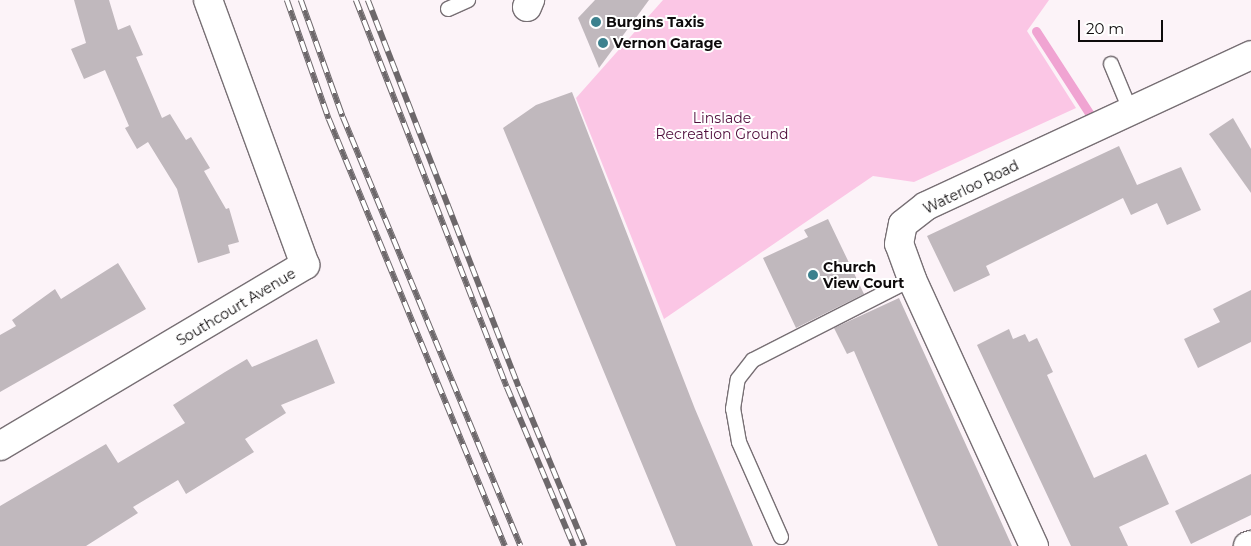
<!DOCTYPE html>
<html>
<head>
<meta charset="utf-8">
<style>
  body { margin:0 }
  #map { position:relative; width:1251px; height:546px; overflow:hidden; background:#fcf3f8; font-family:Montserrat,sans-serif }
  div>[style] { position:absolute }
  .green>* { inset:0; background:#fbc6e5 }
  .stream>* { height:9px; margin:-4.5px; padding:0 4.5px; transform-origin:4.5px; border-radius:4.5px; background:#f0a4d2 }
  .building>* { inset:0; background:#c0b8bd }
  .roads { filter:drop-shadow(1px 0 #776f74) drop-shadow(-1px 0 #776f74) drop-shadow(0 1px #776f74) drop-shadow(0 -1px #776f74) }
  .service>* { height:14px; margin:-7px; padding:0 7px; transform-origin:7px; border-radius:7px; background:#fff }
  .minor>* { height:28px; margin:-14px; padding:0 14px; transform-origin:14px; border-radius:14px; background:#fff }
  .rail>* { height:5.5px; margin-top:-2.75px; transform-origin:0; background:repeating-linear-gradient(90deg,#fff 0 11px,#6d686b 0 22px); box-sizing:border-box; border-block:1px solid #6d686b }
  .dots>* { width:14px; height:14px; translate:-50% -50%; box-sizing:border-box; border:2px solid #fff; border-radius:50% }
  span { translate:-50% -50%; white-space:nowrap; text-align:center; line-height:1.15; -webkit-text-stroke:4px #fff; paint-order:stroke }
  .poi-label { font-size:14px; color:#0e0b0c; font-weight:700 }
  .left { translate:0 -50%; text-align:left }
  .park-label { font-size:14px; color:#4f0e3c }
  .street-label { font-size:14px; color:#0e0b0c }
  .scale { position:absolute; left:1078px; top:20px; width:85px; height:22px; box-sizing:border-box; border:2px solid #0e0b0c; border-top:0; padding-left:6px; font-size:15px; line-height:18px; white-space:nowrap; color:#0e0b0c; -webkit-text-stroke:4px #fff; paint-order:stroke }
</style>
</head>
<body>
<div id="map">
  <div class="green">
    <div style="clip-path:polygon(663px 0,1049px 0,1027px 31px,1076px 108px,914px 182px,873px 176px,664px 319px,576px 98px)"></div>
  </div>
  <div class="stream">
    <div style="left:1036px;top:31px;width:98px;rotate:57.1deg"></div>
  </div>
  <div class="building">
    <div style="clip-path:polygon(74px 0,109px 0,118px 30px,130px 25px,143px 55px,136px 57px,162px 118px,170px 114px,186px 140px,191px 137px,210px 168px,204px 171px,226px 209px,229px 208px,239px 242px,228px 245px,230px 253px,198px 263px,177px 189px,148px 142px,137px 149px,125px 128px,129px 126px,105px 70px,84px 79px,71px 49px,86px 43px)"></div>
    <div style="clip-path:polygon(595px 0,649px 0,599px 68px,578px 18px)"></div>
    <div style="clip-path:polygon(572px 92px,695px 409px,753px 546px,676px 546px,503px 128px,536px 105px)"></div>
    <div style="clip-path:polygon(1233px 118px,1251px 149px,1251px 193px,1209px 134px)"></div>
    <div style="clip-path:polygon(1119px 146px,1137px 185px,1181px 167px,1201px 210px,1167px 225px,1157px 203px,1131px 215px,1123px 198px,986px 266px,990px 275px,954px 292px,927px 236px)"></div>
    <div style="clip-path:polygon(828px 219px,864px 294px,796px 328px,763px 258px,808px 237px,804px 230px)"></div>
    <div style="clip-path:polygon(118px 263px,146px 309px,0 392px,0 335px,16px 326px,12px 320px,55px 289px,61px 299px)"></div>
    <div style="clip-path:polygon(1251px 290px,1251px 342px,1198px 368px,1184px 339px,1220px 322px,1213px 309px)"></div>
    <div style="clip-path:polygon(899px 298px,998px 515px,1012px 546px,938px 546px,854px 351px,847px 354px,834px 328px)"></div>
    <div style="clip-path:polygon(1009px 329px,1013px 339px,1025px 334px,1029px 342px,1037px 338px,1053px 372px,1047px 375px,1094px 478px,1146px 454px,1169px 504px,1119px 527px,1128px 546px,1071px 546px,977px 345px)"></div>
    <div style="clip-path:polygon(317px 339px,335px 383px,281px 405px,286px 413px,245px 439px,254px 452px,186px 494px,178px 480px,133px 507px,138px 513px,86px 546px,0 546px,0 506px,106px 444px,118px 463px,185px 423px,173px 405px,225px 372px,247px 359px,252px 367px)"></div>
    <div style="clip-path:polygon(1251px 474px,1251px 515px,1191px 544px,1175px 511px)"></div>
  </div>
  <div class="roads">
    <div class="service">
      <div style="left:448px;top:9px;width:22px;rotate:-24deg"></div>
      <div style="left:1111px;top:64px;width:52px;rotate:67.4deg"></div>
      <div style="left:781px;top:537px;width:104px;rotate:-113.9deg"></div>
      <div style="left:739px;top:442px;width:34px;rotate:-100deg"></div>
      <div style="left:733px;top:409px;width:30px;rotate:-81deg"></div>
      <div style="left:738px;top:379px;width:24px;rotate:-52deg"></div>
      <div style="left:753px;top:360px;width:178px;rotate:-27deg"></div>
    </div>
    <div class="minor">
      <div style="left:527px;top:7px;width:8px;rotate:-67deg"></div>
      <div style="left:0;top:446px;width:355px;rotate:-30.7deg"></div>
      <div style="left:305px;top:265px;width:282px;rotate:-110.1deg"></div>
      <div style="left:1034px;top:546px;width:294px;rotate:-114.6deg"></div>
      <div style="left:912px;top:279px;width:37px;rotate:-110deg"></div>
      <div style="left:899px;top:244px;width:20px;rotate:-79deg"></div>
      <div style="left:903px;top:224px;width:29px;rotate:-38deg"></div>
      <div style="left:926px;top:206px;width:358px;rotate:-24.9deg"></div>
      <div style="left:1248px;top:546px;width:3px;rotate:-18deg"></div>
    </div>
  </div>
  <div class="rail">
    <div style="left:287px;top:0;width:126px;rotate:70.6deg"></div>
    <div style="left:329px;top:119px;width:462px;rotate:67.6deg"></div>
    <div style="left:301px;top:0;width:124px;rotate:70.3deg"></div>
    <div style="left:343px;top:117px;width:464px;rotate:67.5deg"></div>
    <div style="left:356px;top:0;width:415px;rotate:68.7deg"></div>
    <div style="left:507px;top:387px;width:173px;rotate:67.2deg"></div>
    <div style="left:368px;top:0;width:415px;rotate:68.7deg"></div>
    <div style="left:519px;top:387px;width:172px;rotate:67.5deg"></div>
  </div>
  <div class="dots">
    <div style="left:596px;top:22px;background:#3c818e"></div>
    <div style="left:603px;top:43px;background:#3c818e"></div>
    <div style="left:813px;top:275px;background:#3c818e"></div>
  </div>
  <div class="poi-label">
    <span class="left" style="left:606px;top:22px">Burgins Taxis</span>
    <span class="left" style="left:613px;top:43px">Vernon Garage</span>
    <span class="left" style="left:823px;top:275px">Church<br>View Court</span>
  </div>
  <div class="park-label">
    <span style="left:722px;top:126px">Linslade<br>Recreation Ground</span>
  </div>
  <div class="street-label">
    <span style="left:971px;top:187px;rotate:-26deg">Waterloo Road</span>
    <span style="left:236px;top:307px;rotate:-31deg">Southcourt Avenue</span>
  </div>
  <div class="scale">20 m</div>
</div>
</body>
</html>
